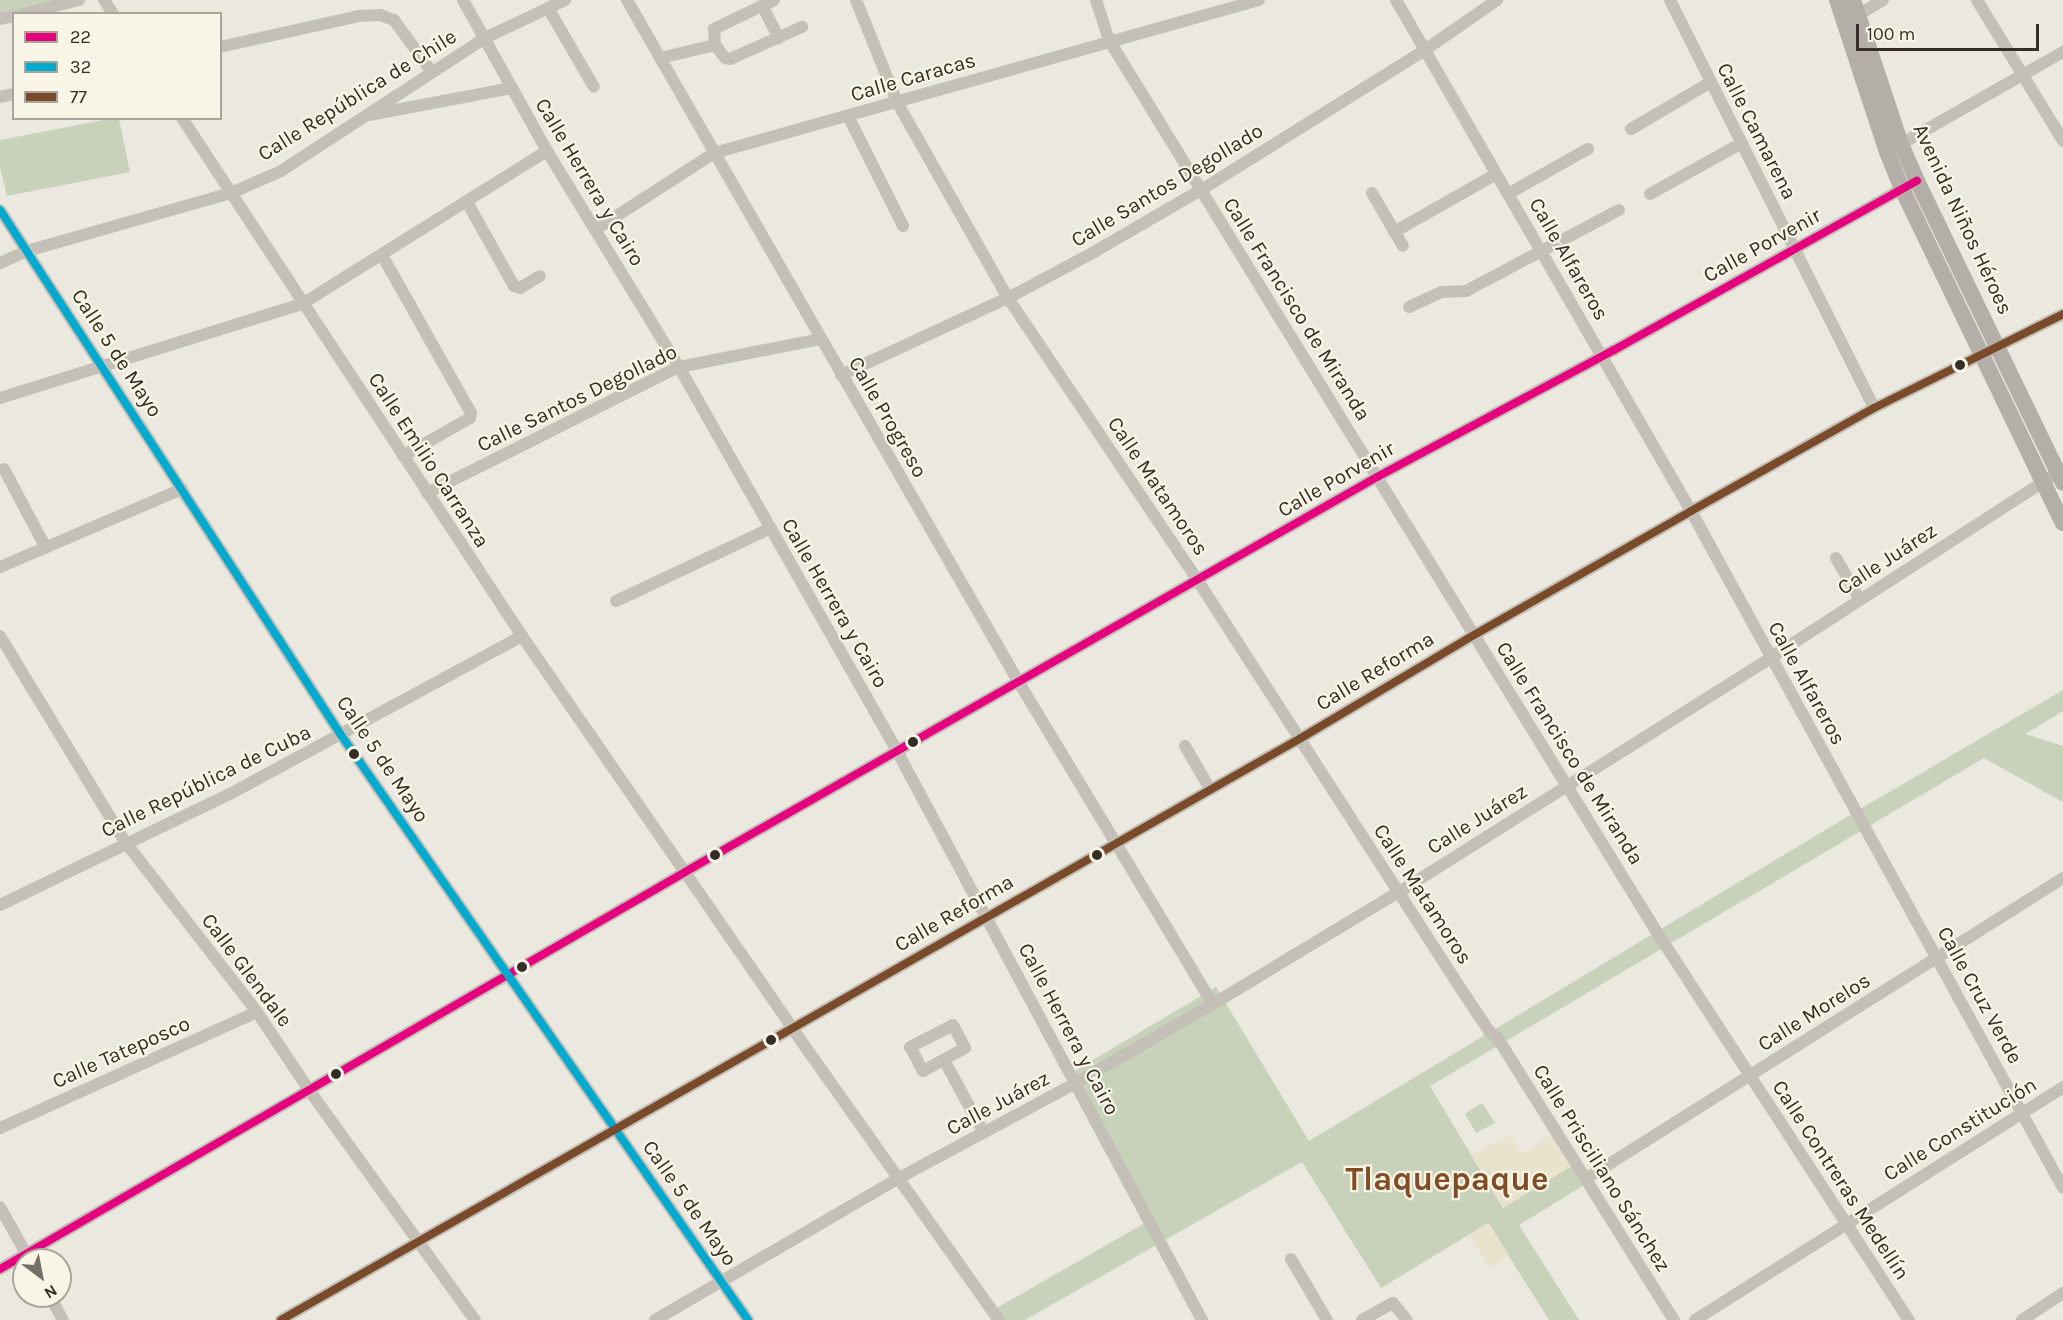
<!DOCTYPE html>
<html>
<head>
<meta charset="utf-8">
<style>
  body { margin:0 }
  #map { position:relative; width:2063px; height:1320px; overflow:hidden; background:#ebe8df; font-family:Karla,sans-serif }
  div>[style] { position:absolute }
  .green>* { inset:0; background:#c8d1ba }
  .plaza>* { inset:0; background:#e9e3ce }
  .minor>* { height:12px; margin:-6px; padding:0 6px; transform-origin:6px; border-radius:6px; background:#c4c0b8 }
  .major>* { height:16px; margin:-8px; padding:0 8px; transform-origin:8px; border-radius:8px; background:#b3aea7 }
  .bus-1>* { height:8px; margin:-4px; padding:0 4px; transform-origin:4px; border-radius:4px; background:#e5007d }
  .bus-2>* { height:8px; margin:-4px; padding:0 4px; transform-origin:4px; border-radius:4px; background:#00a9ce }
  .bus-3>* { height:8px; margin:-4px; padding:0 4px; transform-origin:4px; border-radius:4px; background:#7a4b2a }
  .dots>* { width:16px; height:16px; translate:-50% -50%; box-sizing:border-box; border:3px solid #f8f4e6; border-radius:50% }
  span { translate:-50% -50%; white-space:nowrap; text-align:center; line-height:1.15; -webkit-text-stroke:4.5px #f8f4e6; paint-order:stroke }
  .street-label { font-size:21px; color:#342e27 }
  .town-label { font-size:33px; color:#814c23; font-weight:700 }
  .legend { position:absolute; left:12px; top:12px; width:210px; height:108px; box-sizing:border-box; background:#f8f4e6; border:2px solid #aaa59a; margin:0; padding:8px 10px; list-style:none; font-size:18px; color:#342e27 }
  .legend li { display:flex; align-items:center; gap:12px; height:30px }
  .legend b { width:30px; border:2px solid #aaa59a }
  .north { position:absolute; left:12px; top:1248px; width:60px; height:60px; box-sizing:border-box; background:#f8f4e6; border:2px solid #aaa59a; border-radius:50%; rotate:148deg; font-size:16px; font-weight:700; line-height:24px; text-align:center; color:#342e27 }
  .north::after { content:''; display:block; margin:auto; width:21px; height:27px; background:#746f67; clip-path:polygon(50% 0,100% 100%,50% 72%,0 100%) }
  .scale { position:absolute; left:1856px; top:24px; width:183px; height:27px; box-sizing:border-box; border:3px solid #342e27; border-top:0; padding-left:8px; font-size:18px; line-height:21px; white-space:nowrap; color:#342e27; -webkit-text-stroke:4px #f8f4e6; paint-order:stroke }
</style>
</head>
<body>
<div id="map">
  <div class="green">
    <div style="clip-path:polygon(0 0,79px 0,0 19px)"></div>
    <div style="clip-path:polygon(109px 119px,119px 119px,130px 172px,7px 196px,0 167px,0 140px)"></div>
    <div style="clip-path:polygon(2063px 690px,2063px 711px,2025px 734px,2063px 746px,2063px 802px,1984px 758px,1430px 1086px,1503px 1208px,1573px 1165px,1586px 1184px,1519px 1225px,1579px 1320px,1549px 1320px,1488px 1223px,1381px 1288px,1302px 1162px,1025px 1320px,1003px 1320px,995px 1309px,1145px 1223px,1066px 1076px,1216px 987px,1309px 1141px,1857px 811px)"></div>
    <div style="clip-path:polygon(1482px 1103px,1495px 1123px,1476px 1133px,1465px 1114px)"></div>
  </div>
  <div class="plaza">
    <div style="clip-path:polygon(1553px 1133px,1573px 1165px,1503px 1208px,1471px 1155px,1509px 1135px,1522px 1154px)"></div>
    <div style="clip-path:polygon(1489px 1223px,1509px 1256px,1490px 1268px,1469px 1235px)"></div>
  </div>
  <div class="minor">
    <div style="left:104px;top:0;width:17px;rotate:57deg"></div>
    <div style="left:463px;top:0;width:173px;rotate:60.9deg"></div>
    <div style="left:547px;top:151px;width:253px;rotate:58.6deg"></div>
    <div style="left:679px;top:367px;width:442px;rotate:60.4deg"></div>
    <div style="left:897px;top:751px;width:646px;rotate:61.81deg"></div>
    <div style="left:627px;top:0;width:785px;rotate:60.14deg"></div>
    <div style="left:1018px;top:681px;width:377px;rotate:58.9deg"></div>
    <div style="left:774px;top:0;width:67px;rotate:154.2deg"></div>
    <div style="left:714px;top:29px;width:16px;rotate:86deg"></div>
    <div style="left:715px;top:45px;width:16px;rotate:52deg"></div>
    <div style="left:725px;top:58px;width:5px;rotate:11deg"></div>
    <div style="left:730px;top:59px;width:79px;rotate:-24deg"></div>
    <div style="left:856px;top:0;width:110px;rotate:68.1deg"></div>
    <div style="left:897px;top:102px;width:225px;rotate:60.5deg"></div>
    <div style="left:1008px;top:298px;width:341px;rotate:56.1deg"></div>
    <div style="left:1198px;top:581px;width:475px;rotate:57.2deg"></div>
    <div style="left:1455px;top:980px;width:61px;rotate:56.3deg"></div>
    <div style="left:1489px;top:1031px;width:10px;rotate:37deg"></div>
    <div style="left:1497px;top:1037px;width:334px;rotate:58deg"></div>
    <div style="left:1096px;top:0;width:42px;rotate:72deg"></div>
    <div style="left:1109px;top:40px;width:698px;rotate:58.47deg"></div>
    <div style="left:1474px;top:635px;width:358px;rotate:58.4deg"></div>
    <div style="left:1662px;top:940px;width:453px;rotate:57deg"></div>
    <div style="left:1396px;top:0;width:590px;rotate:60deg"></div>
    <div style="left:1691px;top:511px;width:772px;rotate:61.21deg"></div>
    <div style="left:1670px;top:0;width:456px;rotate:63.4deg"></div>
    <div style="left:1977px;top:0;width:165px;rotate:58.6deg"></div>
    <div style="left:763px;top:7px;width:35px;rotate:63deg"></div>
    <div style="left:548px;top:8px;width:91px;rotate:59.8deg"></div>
    <div style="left:23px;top:14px;width:58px;rotate:-14deg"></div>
    <div style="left:1858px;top:15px;width:29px;rotate:-31deg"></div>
    <div style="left:0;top:19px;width:14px;rotate:-12deg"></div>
    <div style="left:220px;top:47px;width:142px;rotate:-12.6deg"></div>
    <div style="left:359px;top:16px;width:21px;rotate:-3deg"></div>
    <div style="left:380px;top:15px;width:15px;rotate:20deg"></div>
    <div style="left:394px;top:20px;width:63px;rotate:54deg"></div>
    <div style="left:660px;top:58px;width:57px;rotate:-13.3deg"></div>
    <div style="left:0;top:97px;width:14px;rotate:-12deg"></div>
    <div style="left:369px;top:115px;width:146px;rotate:-10.7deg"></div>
    <div style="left:848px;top:116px;width:123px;rotate:63.4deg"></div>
    <div style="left:182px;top:118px;width:620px;rotate:56.72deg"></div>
    <div style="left:522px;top:636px;width:476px;rotate:55.4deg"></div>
    <div style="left:792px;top:1028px;width:358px;rotate:54.7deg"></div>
    <div style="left:1631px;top:129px;width:93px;rotate:-30.4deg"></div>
    <div style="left:1901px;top:144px;width:186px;rotate:-29.6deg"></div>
    <div style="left:1372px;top:193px;width:61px;rotate:59.7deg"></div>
    <div style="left:1508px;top:194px;width:92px;rotate:-29.4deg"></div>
    <div style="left:1650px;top:194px;width:105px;rotate:-29deg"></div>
    <div style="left:467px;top:202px;width:96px;rotate:60.8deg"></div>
    <div style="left:514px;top:286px;width:6px;rotate:18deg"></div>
    <div style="left:520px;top:288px;width:23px;rotate:-31deg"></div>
    <div style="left:0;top:210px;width:626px;rotate:57deg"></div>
    <div style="left:341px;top:735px;width:713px;rotate:55.17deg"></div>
    <div style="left:595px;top:230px;width:142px;rotate:-32.9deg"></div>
    <div style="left:714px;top:153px;width:566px;rotate:-15.68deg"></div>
    <div style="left:1394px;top:232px;width:117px;rotate:-29.6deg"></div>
    <div style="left:382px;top:255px;width:181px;rotate:60.6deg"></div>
    <div style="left:471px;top:413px;width:5px;rotate:101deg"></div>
    <div style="left:470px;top:418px;width:77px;rotate:150.4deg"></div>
    <div style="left:0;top:263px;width:30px;rotate:-24deg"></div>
    <div style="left:27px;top:251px;width:212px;rotate:-15.9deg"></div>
    <div style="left:231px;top:193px;width:55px;rotate:-23.7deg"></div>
    <div style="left:281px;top:171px;width:244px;rotate:-33.1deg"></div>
    <div style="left:485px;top:38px;width:89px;rotate:-25.4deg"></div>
    <div style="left:1409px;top:307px;width:35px;rotate:-25deg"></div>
    <div style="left:1441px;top:292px;width:25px;rotate:-2deg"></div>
    <div style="left:1466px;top:291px;width:173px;rotate:-27.9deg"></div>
    <div style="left:841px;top:375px;width:184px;rotate:-24.8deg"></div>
    <div style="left:1008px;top:298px;width:98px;rotate:-28.1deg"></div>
    <div style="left:1094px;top:252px;width:124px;rotate:-30.1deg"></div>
    <div style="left:1201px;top:190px;width:264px;rotate:-32deg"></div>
    <div style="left:1425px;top:50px;width:88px;rotate:-34.8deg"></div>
    <div style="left:0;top:398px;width:316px;rotate:-17.3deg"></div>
    <div style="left:302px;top:304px;width:289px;rotate:-32deg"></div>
    <div style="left:4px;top:469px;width:89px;rotate:62deg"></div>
    <div style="left:427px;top:493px;width:282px;rotate:-26.6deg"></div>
    <div style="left:679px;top:367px;width:144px;rotate:-11.2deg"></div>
    <div style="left:1836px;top:558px;width:48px;rotate:60.3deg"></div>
    <div style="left:0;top:567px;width:198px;rotate:-23.2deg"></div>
    <div style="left:616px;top:601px;width:171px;rotate:-25.2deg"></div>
    <div style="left:0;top:636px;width:242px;rotate:58.7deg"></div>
    <div style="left:126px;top:843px;width:214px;rotate:52.2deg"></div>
    <div style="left:257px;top:1012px;width:94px;rotate:56.3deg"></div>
    <div style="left:309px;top:1090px;width:284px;rotate:54.2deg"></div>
    <div style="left:1185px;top:746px;width:50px;rotate:59.8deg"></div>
    <div style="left:0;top:905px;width:253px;rotate:-25.8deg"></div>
    <div style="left:228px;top:795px;width:334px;rotate:-28.4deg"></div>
    <div style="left:953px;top:1025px;width:26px;rotate:62deg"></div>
    <div style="left:965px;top:1048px;width:48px;rotate:151.3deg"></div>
    <div style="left:923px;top:1071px;width:27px;rotate:-118deg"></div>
    <div style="left:910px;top:1047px;width:48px;rotate:-27.1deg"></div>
    <div style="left:944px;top:1060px;width:83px;rotate:61.3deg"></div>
    <div style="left:0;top:1128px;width:282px;rotate:-24.3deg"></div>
    <div style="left:1587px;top:1178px;width:563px;rotate:-32.22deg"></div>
    <div style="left:0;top:1207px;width:60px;rotate:60.9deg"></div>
    <div style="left:1291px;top:1259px;width:71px;rotate:59.5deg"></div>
    <div style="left:0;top:1269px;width:792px;rotate:-30.09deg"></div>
    <div style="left:685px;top:872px;width:797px;rotate:-29.72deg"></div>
    <div style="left:1377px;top:477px;width:269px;rotate:-28.2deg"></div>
    <div style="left:1614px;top:350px;width:337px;rotate:-29.2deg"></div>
    <div style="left:50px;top:1296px;width:27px;rotate:62deg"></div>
    <div style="left:281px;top:1320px;width:1174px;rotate:-29.71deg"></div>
    <div style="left:1301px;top:738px;width:201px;rotate:-30.8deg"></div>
    <div style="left:1474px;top:635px;width:250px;rotate:-29.7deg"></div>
    <div style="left:1691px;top:511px;width:210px;rotate:-29.4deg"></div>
    <div style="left:1874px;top:408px;width:211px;rotate:-26.4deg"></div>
    <div style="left:655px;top:1320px;width:280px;rotate:-30.2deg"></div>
    <div style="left:897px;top:1179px;width:203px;rotate:-28.2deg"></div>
    <div style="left:1076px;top:1083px;width:158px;rotate:-30deg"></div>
    <div style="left:1213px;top:1004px;width:217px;rotate:-31.1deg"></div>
    <div style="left:1399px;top:892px;width:439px;rotate:-32.2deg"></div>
    <div style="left:1770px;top:658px;width:349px;rotate:-32.8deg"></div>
    <div style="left:1362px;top:1320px;width:35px;rotate:-29deg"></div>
    <div style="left:1393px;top:1303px;width:22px;rotate:51deg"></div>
    <div style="left:1695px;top:1320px;width:436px;rotate:-32.3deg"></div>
    <div style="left:2022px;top:1320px;width:49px;rotate:-33.4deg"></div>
  </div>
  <div class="major">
    <div style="left:1837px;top:0;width:160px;rotate:71.8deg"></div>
    <div style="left:1887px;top:152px;width:40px;rotate:68deg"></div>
    <div style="left:1902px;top:189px;width:371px;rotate:64.3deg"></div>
    <div style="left:1853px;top:0;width:152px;rotate:71.6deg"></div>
    <div style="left:1901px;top:144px;width:40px;rotate:66.6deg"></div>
    <div style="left:1917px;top:181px;width:335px;rotate:64.2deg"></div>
  </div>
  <div class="bus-1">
    <div style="left:0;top:1269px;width:792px;rotate:-30.09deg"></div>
    <div style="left:685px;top:872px;width:797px;rotate:-29.72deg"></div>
    <div style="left:1377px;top:477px;width:269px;rotate:-28.2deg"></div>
    <div style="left:1614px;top:350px;width:347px;rotate:-29.2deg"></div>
  </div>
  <div class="bus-2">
    <div style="left:0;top:210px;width:626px;rotate:57deg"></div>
    <div style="left:341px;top:735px;width:713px;rotate:55.17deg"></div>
  </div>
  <div class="bus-3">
    <div style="left:281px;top:1320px;width:1174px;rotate:-29.71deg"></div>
    <div style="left:1301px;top:738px;width:201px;rotate:-30.8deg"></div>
    <div style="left:1474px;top:635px;width:250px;rotate:-29.7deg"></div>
    <div style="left:1691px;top:511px;width:210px;rotate:-29.4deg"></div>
    <div style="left:1874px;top:408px;width:211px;rotate:-26.4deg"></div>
  </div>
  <div class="dots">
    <div style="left:1960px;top:365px;background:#342e27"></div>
    <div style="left:913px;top:742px;background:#342e27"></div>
    <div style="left:354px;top:754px;background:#342e27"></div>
    <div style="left:715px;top:855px;background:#342e27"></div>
    <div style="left:1097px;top:855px;background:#342e27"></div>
    <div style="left:522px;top:967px;background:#342e27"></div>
    <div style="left:771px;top:1040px;background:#342e27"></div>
    <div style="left:336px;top:1074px;background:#342e27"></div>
  </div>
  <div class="street-label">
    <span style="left:913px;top:77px;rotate:-16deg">Calle Caracas</span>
    <span style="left:357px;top:95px;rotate:-32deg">Calle República de Chile</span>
    <span style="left:1757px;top:131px;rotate:63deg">Calle Camarena</span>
    <span style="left:590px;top:182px;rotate:59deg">Calle Herrera y Cairo</span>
    <span style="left:1167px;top:185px;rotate:-31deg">Calle Santos Degollado</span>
    <span style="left:1963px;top:219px;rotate:65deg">Avenida Niños Héroes</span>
    <span style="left:1762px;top:245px;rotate:-29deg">Calle Porvenir</span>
    <span style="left:1569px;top:259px;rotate:60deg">Calle Alfareros</span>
    <span style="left:1297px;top:309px;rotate:58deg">Calle Francisco de Miranda</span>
    <span style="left:117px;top:353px;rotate:57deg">Calle 5 de Mayo</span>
    <span style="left:577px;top:398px;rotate:-26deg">Calle Santos Degollado</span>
    <span style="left:888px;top:417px;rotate:60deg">Calle Progreso</span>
    <span style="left:429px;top:460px;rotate:57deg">Calle Emilio Carranza</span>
    <span style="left:1336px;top:479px;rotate:-30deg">Calle Porvenir</span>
    <span style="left:1158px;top:486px;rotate:56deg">Calle Matamoros</span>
    <span style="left:1887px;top:559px;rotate:-33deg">Calle Juárez</span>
    <span style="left:835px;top:603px;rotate:60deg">Calle Herrera y Cairo</span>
    <span style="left:1375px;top:671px;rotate:-31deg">Calle Reforma</span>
    <span style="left:1807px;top:683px;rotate:61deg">Calle Alfareros</span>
    <span style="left:1570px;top:753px;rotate:58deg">Calle Francisco de Miranda</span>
    <span style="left:383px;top:759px;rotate:56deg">Calle 5 de Mayo</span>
    <span style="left:206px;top:781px;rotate:-26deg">Calle República de Cuba</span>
    <span style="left:1477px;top:819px;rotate:-32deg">Calle Juárez</span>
    <span style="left:1423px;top:894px;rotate:57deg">Calle Matamoros</span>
    <span style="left:954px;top:913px;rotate:-30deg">Calle Reforma</span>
    <span style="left:247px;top:970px;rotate:53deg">Calle Glendale</span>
    <span style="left:1980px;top:995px;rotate:61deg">Calle Cruz Verde</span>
    <span style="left:1814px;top:1012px;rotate:-32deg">Calle Morelos</span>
    <span style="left:1069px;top:1029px;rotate:62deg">Calle Herrera y Cairo</span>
    <span style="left:121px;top:1052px;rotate:-24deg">Calle Tateposco</span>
    <span style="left:998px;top:1103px;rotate:-28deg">Calle Juárez</span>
    <span style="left:1960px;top:1129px;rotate:-32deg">Calle Constitución</span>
    <span style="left:1602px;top:1168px;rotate:58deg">Calle Prisciliano Sánchez</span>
    <span style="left:1841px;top:1180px;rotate:57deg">Calle Contreras Medellín</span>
    <span style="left:690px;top:1203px;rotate:55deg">Calle 5 de Mayo</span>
  </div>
  <div class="town-label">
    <span style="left:1447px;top:1180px">Tlaquepaque</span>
  </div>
  <ul class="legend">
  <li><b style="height:8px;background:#e5007d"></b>22</li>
  <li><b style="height:8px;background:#00a9ce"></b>32</li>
  <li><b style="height:8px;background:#7a4b2a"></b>77</li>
  </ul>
  <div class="north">N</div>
  <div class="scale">100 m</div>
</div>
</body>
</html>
